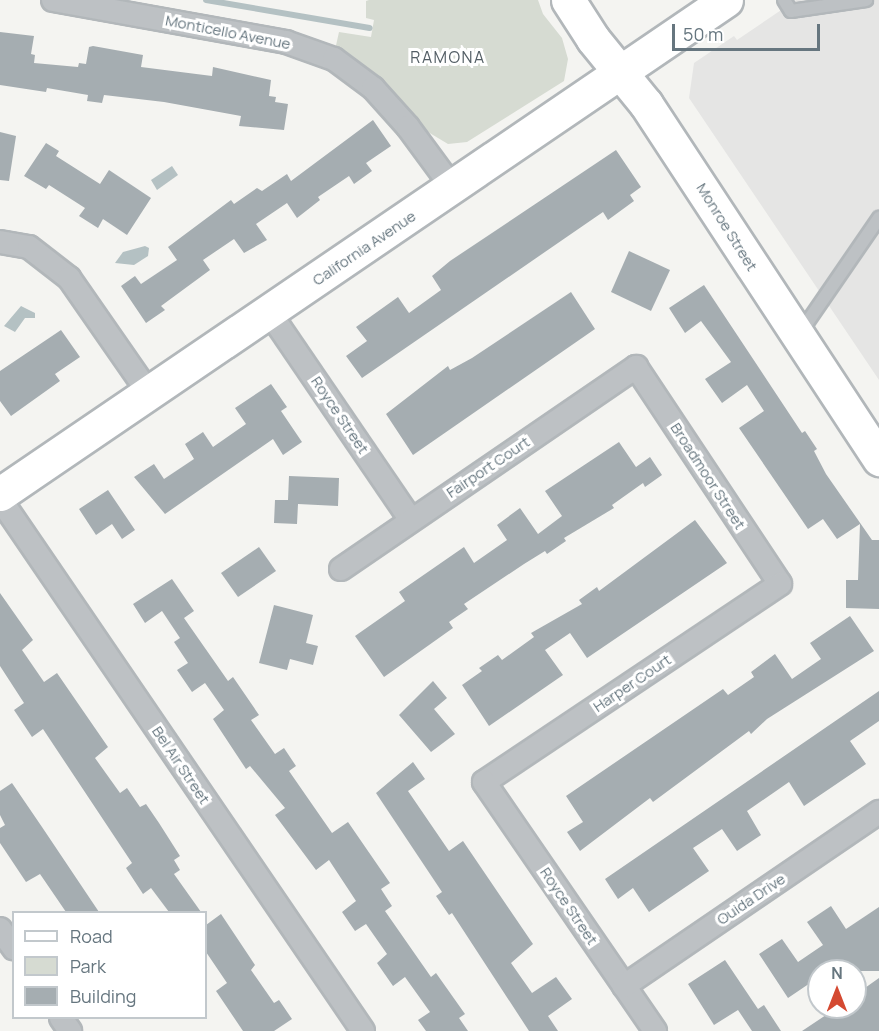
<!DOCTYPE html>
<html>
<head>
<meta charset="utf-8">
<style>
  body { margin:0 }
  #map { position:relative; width:879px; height:1031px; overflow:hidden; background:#f4f4f1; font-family:Manrope,sans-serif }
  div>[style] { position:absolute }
  .built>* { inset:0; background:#e5e5e4 }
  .green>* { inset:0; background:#d6dbd2 }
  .water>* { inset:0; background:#b4c1c3 }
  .stream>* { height:6px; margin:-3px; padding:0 3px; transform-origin:3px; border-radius:3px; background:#b4c1c3 }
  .building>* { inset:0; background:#a5adb1 }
  .roads { filter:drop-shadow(2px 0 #b2b7ba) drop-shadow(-2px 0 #b2b7ba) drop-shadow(0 2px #b2b7ba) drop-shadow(0 -2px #b2b7ba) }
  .lane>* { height:12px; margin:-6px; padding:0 6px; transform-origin:6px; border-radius:6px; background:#bdc1c4 }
  .street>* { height:22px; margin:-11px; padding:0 11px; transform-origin:11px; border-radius:11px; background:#bdc1c4 }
  .secondary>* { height:33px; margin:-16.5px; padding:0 16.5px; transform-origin:16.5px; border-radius:16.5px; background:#fff }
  span { translate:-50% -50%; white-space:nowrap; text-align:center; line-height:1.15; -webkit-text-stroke:6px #fff; paint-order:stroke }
  .street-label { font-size:15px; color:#66767f }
  .neighbourhood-label { font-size:16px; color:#535e65; letter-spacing:1.5px }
  .legend { position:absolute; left:12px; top:911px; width:195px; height:108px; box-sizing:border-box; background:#fff; border:2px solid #c2c8cc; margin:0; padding:8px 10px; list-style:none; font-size:18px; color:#66767f }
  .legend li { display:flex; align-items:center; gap:12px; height:30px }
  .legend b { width:30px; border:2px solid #c2c8cc }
  .north { position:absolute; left:807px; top:959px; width:60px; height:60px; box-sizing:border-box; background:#fff; border:2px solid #c2c8cc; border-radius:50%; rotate:0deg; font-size:16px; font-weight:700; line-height:24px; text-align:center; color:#66767f }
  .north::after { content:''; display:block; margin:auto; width:21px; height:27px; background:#d44931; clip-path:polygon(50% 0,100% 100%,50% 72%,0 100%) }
  .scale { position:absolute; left:672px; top:24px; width:148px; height:27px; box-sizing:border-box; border:3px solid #66767f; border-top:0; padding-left:8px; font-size:18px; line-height:21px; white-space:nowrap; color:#66767f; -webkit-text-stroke:4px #fff; paint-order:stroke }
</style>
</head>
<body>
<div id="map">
  <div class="built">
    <div style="clip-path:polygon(796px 0,879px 0,879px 380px,689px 98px,694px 63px,734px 36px,737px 40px)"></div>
  </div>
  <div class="green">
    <div style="clip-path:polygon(369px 0,538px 0,543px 14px,562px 38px,568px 59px,564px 81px,467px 142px,448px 144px,428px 132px,385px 86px,335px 50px,339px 32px,371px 37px,374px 20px,366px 18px,366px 1px)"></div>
  </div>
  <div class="water">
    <div style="clip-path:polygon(172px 166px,178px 175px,157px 190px,151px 180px)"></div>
    <div style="clip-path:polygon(145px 246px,149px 248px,148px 256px,134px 265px,115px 263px,123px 252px)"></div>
    <div style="clip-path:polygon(21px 306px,35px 313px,35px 318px,25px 318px,15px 332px,4px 326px)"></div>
  </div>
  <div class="stream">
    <div style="left:206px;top:0;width:166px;rotate:9.7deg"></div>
  </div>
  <div class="building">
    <div style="clip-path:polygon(0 32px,34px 36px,31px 54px,35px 55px,34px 63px,78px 67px,79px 63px,86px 64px,89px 47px,93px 46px,143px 55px,141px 67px,212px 76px,213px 67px,271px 80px,269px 96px,276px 97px,275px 102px,288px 104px,284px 130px,239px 126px,241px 116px,164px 102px,104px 95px,102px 103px,87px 101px,88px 95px,47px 88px,46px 92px,0 85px)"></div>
    <div style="clip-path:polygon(373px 120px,391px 146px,366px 163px,372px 171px,354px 184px,349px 176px,318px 197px,320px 200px,297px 218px,287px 203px,256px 224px,267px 240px,244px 253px,234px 239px,203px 260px,210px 270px,161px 306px,165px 310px,146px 323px,121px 286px,135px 276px,141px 284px,177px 260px,168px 247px,231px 200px,234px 204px,257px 188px,262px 191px,287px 174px,291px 181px)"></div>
    <div style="clip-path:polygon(0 132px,16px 136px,9px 181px,0 180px)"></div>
    <div style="clip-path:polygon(46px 143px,59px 151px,56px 156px,100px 184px,109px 170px,151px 198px,127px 235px,103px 219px,98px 228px,79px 216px,85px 208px,49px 185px,46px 189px,24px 176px)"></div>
    <div style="clip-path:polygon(616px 150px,641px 187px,630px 195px,634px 201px,608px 220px,603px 212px,362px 378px,346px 356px,367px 341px,356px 327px,398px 297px,409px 313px,441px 290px,432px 276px,450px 261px)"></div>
    <div style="clip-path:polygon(629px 251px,670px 270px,651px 311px,611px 292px)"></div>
    <div style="clip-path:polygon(704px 285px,802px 433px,805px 431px,817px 449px,814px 451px,826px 474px,872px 540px,879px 540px,879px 609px,846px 608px,846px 580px,858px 580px,860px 524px,837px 539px,823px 519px,808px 529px,739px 428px,764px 411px,747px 385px,722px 403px,705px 379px,731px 362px,701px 321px,685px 333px,669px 308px)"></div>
    <div style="clip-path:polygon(571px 292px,595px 329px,413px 455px,386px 414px,448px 366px,450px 370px,472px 358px)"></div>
    <div style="clip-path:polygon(61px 330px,80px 357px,55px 374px,60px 381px,11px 416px,0 401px,0 371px)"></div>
    <div style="clip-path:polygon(271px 384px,287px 407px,281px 411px,302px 442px,283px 455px,273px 439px,165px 514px,134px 477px,154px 464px,164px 479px,194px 459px,185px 444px,203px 432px,213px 447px,246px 424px,235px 408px)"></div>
    <div style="clip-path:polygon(619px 442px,636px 467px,650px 457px,662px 475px,645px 487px,643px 483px,612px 505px,614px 508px,564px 538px,566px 541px,547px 554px,545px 551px,524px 564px,464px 604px,468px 609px,449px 622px,453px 628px,384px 677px,355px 636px,405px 601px,399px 592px,464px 547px,474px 563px,507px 540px,497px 525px,520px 508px,538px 534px,562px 516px,545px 491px)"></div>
    <div style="clip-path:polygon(289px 476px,339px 478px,338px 506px,298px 504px,297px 524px,274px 523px,275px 500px,288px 500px)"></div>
    <div style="clip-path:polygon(108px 490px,135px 530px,122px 539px,112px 524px,96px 535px,79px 509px)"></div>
    <div style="clip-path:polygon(695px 520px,727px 563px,587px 658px,570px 633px,545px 650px,563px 675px,489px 726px,462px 685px,482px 671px,479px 668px,498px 655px,502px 660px,534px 637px,531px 633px,582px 604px,579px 600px,597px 587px,599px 591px)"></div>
    <div style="clip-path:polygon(259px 547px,276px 571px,238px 597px,221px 573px)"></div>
    <div style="clip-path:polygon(172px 579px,194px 611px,184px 618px,228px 681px,233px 677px,259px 715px,251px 720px,275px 754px,284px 748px,296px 766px,289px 771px,332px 833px,348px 822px,390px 883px,381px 889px,392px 906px,385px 911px,431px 977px,436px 973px,465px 1014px,459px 1018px,468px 1031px,426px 1031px,418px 1020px,430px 1012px,405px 977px,393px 986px,377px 963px,387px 954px,366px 924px,355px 931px,342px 912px,356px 901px,329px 860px,316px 870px,275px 815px,285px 808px,250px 766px,246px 769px,213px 719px,224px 710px,205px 683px,192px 692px,177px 670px,188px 663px,174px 642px,180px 638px,162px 611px,145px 623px,133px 604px)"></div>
    <div style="clip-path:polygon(0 593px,33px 640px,22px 650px,44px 682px,57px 673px,108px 747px,95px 758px,120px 793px,127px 788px,140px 807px,146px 804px,159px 823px,180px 856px,174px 860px,180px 870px,174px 874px,201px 912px,169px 912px,151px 888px,143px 894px,126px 868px,132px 863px,43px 729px,32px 737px,14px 710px,24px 703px,0 666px)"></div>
    <div style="clip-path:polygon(274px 605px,313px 615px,306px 643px,318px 646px,313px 665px,290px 659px,287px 670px,259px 663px)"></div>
    <div style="clip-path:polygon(850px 616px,874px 651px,767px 719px,751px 734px,749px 731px,653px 802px,650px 798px,580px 851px,567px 832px,583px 822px,566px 796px,723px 689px,728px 695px,754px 677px,751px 672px,775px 654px,792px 679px,821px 659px,810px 643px)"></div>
    <div style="clip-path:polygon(433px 681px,447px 698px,434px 709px,455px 734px,431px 752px,399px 715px)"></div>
    <div style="clip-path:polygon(879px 691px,879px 721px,850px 741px,866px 764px,804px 806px,789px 782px,747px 811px,761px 835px,737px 851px,722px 829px,693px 848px,709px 871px,649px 912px,633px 888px,618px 899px,605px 879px)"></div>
    <div style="clip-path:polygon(413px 762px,425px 779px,408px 791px,449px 851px,463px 841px,533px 944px,511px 963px,532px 993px,556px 977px,572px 999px,548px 1016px,558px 1031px,529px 1031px,452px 913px,449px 915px,436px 896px,442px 892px,376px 793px)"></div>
    <div style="clip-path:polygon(12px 783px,42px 827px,99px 912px,66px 912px,40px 874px,26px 882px,0 843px,0 828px,5px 825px,0 815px,0 791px)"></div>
    <div style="clip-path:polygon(831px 906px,846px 929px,879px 907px,879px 971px,819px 971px,819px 977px,788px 998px,759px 954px,782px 939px,798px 962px,823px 945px,807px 922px)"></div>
    <div style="clip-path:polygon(221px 914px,255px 965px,251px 970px,274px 1003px,279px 1000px,292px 1019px,274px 1031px,243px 1031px,216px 991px,227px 983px,206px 952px,206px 925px)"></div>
    <div style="clip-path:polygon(725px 960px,758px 1009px,764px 1005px,781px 1031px,752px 1031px,738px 1010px,714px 1025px,688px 984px)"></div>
    <div style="clip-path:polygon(879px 978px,879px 1031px,802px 1031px,838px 1007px,855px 1007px,855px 995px)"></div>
  </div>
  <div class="roads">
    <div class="lane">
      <div style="left:784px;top:0;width:13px;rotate:58deg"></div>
      <div style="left:791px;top:11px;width:76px;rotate:-8.3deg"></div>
      <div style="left:800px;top:333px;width:140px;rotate:-55.5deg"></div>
    </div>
    <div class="street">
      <div style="left:53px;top:0;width:237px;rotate:10.2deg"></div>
      <div style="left:286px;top:42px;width:51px;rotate:19.5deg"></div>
      <div style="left:334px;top:59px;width:49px;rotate:36.6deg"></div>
      <div style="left:373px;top:88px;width:52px;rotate:48.1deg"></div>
      <div style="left:408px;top:127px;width:76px;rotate:53.6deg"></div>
      <div style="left:0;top:242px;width:29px;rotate:10deg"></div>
      <div style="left:29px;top:247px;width:51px;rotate:37.8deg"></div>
      <div style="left:69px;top:278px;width:140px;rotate:55.2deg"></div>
      <div style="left:269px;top:312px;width:250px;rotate:55.7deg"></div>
      <div style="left:0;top:499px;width:644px;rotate:55.69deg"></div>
      <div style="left:341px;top:569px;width:358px;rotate:-34.4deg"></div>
      <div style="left:636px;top:367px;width:260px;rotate:56.4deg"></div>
      <div style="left:780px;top:584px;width:356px;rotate:146.2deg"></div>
      <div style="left:484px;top:782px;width:302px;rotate:55.5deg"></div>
      <div style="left:0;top:929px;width:24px;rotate:54deg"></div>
      <div style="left:624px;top:986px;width:309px;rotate:-34.3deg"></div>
      <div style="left:61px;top:1018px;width:16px;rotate:55deg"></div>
    </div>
    <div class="secondary">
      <div style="left:568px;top:0;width:46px;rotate:57.3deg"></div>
      <div style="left:593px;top:39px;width:84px;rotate:50.8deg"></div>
      <div style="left:646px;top:104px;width:425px;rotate:56.7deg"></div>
      <div style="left:0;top:494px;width:878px;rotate:-34.23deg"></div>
    </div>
  </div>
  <div class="street-label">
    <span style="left:228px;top:32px;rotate:11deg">Monticello Avenue</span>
    <span style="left:727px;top:227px;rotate:58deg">Monroe Street</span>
    <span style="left:364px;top:248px;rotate:-34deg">California Avenue</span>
    <span style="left:340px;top:415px;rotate:56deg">Royce Street</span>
    <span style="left:488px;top:467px;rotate:-34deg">Fairport Court</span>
    <span style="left:708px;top:476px;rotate:57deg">Broadmoor Street</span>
    <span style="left:632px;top:683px;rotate:-34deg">Harper Court</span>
    <span style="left:181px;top:765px;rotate:56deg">Bel Air Street</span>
    <span style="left:751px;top:899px;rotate:-34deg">Ouida Drive</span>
    <span style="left:569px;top:906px;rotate:56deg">Royce Street</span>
  </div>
  <div class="neighbourhood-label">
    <span style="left:448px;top:57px">RAMONA</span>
  </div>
  <ul class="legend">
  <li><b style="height:8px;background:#fff"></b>Road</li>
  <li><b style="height:16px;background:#d6dbd2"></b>Park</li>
  <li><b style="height:16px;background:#a5adb1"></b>Building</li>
  </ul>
  <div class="north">N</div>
  <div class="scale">50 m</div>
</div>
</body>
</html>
